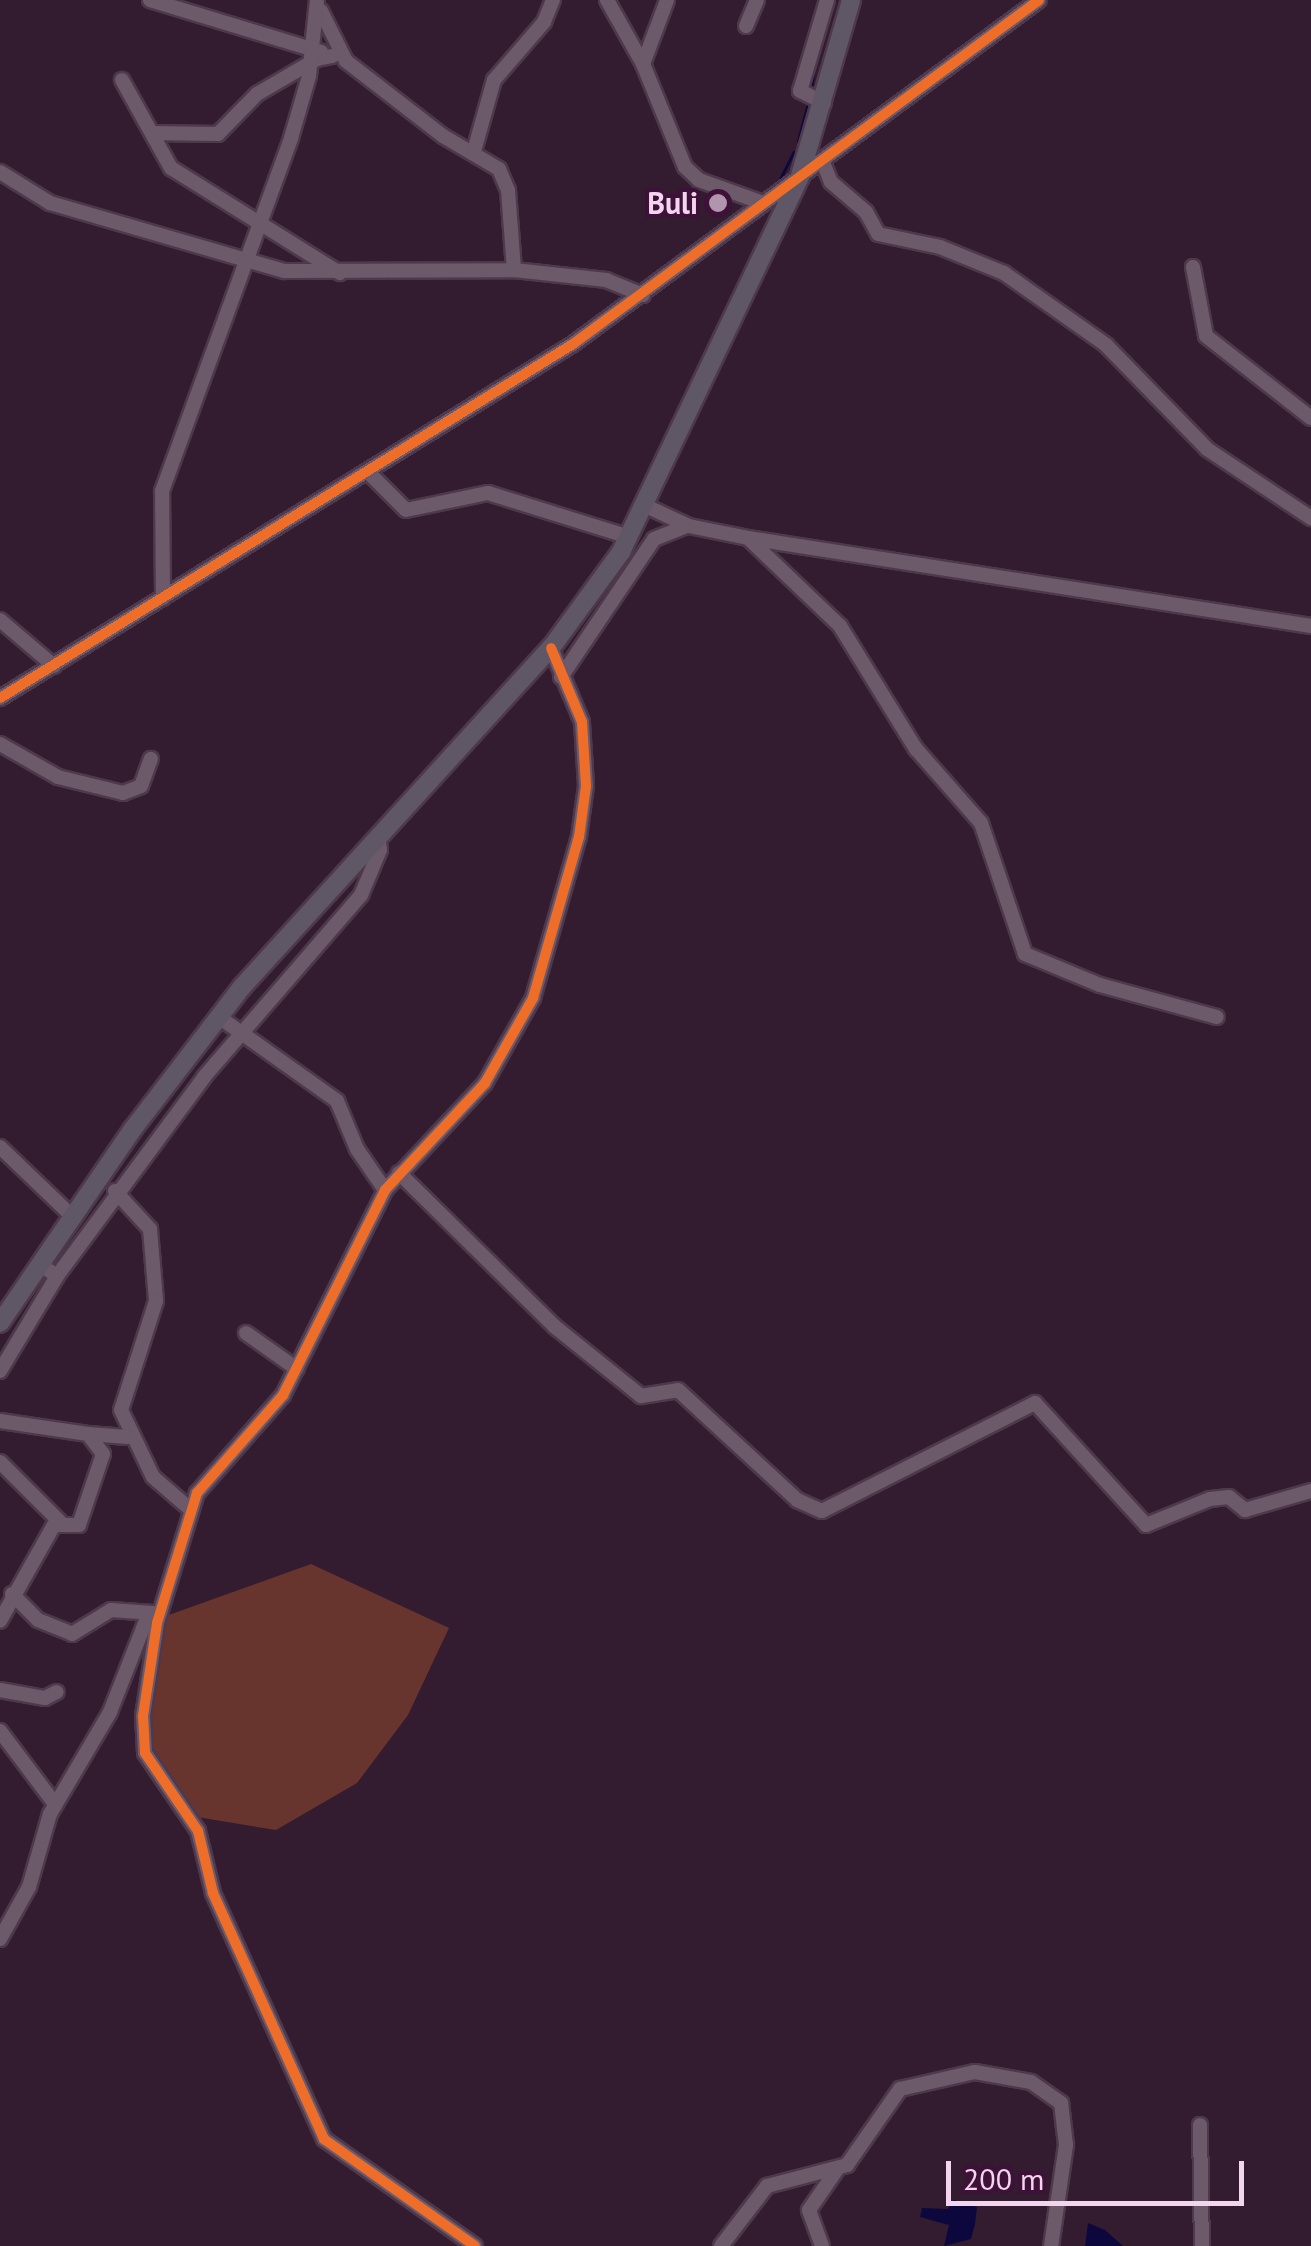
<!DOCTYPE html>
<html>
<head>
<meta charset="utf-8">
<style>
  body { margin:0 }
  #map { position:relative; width:1311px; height:2246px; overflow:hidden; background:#331b30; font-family:"PT Sans",sans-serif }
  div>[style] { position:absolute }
  .green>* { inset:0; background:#68352e }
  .water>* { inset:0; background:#0c083e }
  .stream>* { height:2.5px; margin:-1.25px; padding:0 1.25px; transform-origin:1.25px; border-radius:1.25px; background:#0c083e }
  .roads { filter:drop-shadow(2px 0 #4d394b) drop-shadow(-2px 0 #4d394b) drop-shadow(0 2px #4d394b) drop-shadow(0 -2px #4d394b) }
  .minor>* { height:14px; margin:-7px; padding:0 7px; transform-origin:7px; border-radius:7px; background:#6c5969 }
  .major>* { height:18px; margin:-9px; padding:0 9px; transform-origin:9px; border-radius:9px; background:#605766 }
  .cycleway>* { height:10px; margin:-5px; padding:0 5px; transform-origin:5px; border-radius:5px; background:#ee6e29 }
  .dots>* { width:28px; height:28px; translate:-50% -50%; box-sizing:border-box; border:5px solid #3d1138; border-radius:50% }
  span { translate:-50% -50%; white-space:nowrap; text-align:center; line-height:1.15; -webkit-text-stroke:8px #3d1138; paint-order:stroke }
  .poi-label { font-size:30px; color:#f3d6ee; font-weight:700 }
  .right { translate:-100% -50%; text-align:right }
  .scale { position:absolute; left:946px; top:2161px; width:298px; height:45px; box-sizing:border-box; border:5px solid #f3d6ee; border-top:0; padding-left:12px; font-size:30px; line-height:35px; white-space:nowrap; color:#f3d6ee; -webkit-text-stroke:8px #3d1138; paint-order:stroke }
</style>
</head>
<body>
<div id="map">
  <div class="green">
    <div style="clip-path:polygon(311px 1564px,449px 1628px,408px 1715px,357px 1783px,276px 1830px,197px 1817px,148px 1743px,166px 1616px)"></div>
  </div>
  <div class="water">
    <div style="clip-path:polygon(954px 2200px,977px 2207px,975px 2224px,971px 2239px,944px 2246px,949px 2225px,920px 2217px,922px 2208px,948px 2209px)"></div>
    <div style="clip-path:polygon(1088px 2223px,1105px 2230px,1123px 2246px,1085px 2246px)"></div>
  </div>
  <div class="stream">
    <div style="left:811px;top:88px;width:22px;rotate:-82deg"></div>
    <div style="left:798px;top:141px;width:39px;rotate:-75deg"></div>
    <div style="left:780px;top:179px;width:30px;rotate:-63deg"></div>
  </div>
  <div class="roads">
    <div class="minor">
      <div style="left:150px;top:0;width:179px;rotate:16.9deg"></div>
      <div style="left:607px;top:0;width:73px;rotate:60.6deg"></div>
      <div style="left:643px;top:64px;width:111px;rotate:67.8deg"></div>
      <div style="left:685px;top:167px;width:19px;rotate:43deg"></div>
      <div style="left:699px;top:180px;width:68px;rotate:19.8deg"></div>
      <div style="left:321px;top:11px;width:56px;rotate:63.4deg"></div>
      <div style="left:346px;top:61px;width:123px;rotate:37.7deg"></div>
      <div style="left:443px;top:136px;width:65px;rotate:30.5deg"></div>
      <div style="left:499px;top:169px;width:23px;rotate:67deg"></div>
      <div style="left:508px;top:190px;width:80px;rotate:85.7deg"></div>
      <div style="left:746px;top:26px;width:28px;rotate:-67deg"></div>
      <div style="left:643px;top:64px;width:68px;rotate:-69.4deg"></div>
      <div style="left:122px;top:80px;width:101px;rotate:60.9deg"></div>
      <div style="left:171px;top:168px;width:199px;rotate:31.9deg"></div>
      <div style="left:824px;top:103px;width:27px;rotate:-153deg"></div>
      <div style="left:800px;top:91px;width:95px;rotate:-73.5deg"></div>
      <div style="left:152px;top:133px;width:66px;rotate:0.9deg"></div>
      <div style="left:218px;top:134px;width:56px;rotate:-45.7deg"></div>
      <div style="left:257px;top:94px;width:69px;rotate:-30.3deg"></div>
      <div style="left:317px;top:59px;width:16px;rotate:-11deg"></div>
      <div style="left:474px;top:151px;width:74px;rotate:-74.3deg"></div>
      <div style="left:494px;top:80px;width:77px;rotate:-49.2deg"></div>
      <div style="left:544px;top:22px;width:24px;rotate:-68deg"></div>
      <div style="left:822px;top:160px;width:24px;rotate:68deg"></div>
      <div style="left:831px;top:182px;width:46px;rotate:40.6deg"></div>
      <div style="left:866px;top:212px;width:25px;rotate:61deg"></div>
      <div style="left:878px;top:234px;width:63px;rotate:11.8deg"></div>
      <div style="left:940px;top:247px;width:69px;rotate:22.1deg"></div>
      <div style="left:1004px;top:273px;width:125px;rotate:35.2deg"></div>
      <div style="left:1106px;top:345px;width:145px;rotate:45.8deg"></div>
      <div style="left:1207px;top:449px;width:125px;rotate:33.6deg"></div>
      <div style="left:0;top:172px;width:59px;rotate:31.8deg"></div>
      <div style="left:50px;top:203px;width:244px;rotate:16.2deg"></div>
      <div style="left:284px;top:271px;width:230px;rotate:-0.2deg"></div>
      <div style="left:514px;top:270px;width:93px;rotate:6.2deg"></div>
      <div style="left:606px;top:280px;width:40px;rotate:22deg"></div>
      <div style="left:1193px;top:267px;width:70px;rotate:79.3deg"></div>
      <div style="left:1206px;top:336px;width:133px;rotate:38deg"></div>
      <div style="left:369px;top:473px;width:52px;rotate:45deg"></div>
      <div style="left:406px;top:510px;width:84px;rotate:-11.7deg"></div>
      <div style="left:488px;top:493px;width:148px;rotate:17.3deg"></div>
      <div style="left:646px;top:506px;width:47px;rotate:24.9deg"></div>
      <div style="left:689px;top:526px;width:60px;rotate:11.5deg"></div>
      <div style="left:748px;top:538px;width:570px;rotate:8.88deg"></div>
      <div style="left:748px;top:538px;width:127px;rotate:43.7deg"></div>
      <div style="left:840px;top:626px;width:145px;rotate:58.3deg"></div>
      <div style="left:916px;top:749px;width:98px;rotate:48.7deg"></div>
      <div style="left:981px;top:823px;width:138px;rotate:71.4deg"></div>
      <div style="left:1025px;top:954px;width:81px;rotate:22.5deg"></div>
      <div style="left:1100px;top:985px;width:121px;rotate:15.3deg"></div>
      <div style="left:163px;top:598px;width:107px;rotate:-90.5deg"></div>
      <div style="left:162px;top:491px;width:376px;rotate:-69.9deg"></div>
      <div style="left:291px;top:138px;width:65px;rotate:-73.8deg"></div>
      <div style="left:309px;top:76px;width:76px;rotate:-84deg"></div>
      <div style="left:0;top:620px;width:71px;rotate:40.4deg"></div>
      <div style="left:561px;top:677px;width:166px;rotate:-56deg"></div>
      <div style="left:654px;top:539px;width:35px;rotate:-22deg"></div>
      <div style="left:0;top:698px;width:674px;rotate:-31.71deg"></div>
      <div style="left:573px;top:344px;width:579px;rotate:-36.43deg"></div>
      <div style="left:0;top:744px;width:67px;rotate:29.6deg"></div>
      <div style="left:58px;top:777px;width:67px;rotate:13.8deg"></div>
      <div style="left:123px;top:793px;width:19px;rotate:-21deg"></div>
      <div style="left:141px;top:786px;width:29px;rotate:-70deg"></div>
      <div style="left:219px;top:1017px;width:145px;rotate:35.4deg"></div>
      <div style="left:337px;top:1101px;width:52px;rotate:67.4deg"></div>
      <div style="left:357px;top:1149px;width:50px;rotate:55.7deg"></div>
      <div style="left:0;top:1147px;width:100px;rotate:43.8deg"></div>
      <div style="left:399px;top:1173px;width:218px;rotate:44.6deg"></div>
      <div style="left:554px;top:1326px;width:112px;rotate:38.8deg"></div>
      <div style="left:641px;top:1396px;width:37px;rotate:-9deg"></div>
      <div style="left:678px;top:1390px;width:162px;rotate:42.7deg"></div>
      <div style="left:797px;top:1500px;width:27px;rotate:24deg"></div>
      <div style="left:822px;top:1511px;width:239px;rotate:-26.9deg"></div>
      <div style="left:1035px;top:1403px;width:165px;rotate:47.7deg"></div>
      <div style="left:1146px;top:1525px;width:69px;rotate:-22.1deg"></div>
      <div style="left:1210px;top:1499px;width:19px;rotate:-6deg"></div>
      <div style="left:1229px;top:1497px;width:21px;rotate:39deg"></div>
      <div style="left:1245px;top:1510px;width:69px;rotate:-16.1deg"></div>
      <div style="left:115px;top:1191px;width:52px;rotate:47.4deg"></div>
      <div style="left:150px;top:1229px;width:72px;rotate:85.2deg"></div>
      <div style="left:156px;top:1301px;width:114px;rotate:107.8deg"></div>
      <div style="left:121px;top:1410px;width:74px;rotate:64.5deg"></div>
      <div style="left:153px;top:1477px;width:49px;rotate:40.9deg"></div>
      <div style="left:57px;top:1276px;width:247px;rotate:-53.5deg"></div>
      <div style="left:204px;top:1077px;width:240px;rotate:-49.2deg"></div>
      <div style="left:361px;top:895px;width:49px;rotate:-67.1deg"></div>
      <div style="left:380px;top:850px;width:15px;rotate:-98deg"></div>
      <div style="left:246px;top:1333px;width:62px;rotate:35.2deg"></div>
      <div style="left:0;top:1371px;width:111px;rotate:-59deg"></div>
      <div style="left:57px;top:1276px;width:22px;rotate:-146deg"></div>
      <div style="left:0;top:1421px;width:89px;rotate:8.4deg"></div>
      <div style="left:88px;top:1434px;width:25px;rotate:53deg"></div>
      <div style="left:103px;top:1454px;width:75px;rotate:108.7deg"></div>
      <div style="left:79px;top:1525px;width:25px;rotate:180deg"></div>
      <div style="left:54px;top:1525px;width:110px;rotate:119.4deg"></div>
      <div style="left:88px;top:1434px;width:40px;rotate:4.3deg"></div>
      <div style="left:0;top:1462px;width:86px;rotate:45deg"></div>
      <div style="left:12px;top:1594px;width:37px;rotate:45deg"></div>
      <div style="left:38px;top:1620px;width:37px;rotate:22deg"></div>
      <div style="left:72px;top:1634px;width:46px;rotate:-31.6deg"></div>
      <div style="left:111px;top:1610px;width:42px;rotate:4.1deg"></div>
      <div style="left:0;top:1690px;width:46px;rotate:10.1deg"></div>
      <div style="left:45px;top:1698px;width:13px;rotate:-27deg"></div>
      <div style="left:0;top:1731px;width:91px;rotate:53deg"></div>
      <div style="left:0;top:1939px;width:60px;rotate:-60.9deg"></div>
      <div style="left:29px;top:1887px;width:76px;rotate:-74deg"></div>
      <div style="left:50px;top:1814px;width:118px;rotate:-59.5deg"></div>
      <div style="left:110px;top:1712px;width:106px;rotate:-68.5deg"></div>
      <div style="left:1200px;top:2125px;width:121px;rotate:89.1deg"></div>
      <div style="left:475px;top:2246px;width:185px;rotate:-144.7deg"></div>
      <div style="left:324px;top:2139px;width:270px;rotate:-114.3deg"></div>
      <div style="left:213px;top:1893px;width:64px;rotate:-103.6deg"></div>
      <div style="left:198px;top:1831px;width:94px;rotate:-124.2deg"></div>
      <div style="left:145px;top:1753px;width:37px;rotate:-93deg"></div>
      <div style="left:143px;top:1716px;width:94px;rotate:-81.4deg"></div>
      <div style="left:157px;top:1623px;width:136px;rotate:-72.9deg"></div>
      <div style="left:197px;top:1493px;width:130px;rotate:-48.7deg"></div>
      <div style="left:283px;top:1395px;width:229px;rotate:-63.5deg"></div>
      <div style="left:385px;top:1190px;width:146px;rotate:-46.9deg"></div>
      <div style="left:485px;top:1083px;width:98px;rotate:-60.5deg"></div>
      <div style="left:533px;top:998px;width:167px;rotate:-74.1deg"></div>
      <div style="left:579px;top:837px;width:51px;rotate:-82.2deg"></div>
      <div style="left:586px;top:786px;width:64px;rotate:-93.6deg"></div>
      <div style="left:582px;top:722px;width:80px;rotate:-112.7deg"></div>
      <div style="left:721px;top:2246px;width:76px;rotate:-52.5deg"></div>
      <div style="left:767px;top:2186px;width:83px;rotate:-14.7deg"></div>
      <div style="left:847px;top:2165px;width:93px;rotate:-55.1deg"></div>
      <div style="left:900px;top:2089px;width:77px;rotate:-12.8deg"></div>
      <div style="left:975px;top:2072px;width:57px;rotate:10.1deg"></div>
      <div style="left:1031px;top:2082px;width:37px;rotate:35deg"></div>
      <div style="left:1061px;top:2103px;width:42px;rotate:83.2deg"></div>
      <div style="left:1066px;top:2145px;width:102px;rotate:98.4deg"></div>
      <div style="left:822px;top:2246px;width:38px;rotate:-110deg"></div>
      <div style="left:809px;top:2210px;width:47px;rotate:-55.3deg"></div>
    </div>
    <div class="major">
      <div style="left:0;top:1323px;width:235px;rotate:-55.6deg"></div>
      <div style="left:133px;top:1129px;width:179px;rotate:-52.5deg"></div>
      <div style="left:242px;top:987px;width:459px;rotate:-47.7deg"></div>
      <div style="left:551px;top:648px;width:119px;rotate:-53.9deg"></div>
      <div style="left:621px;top:552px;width:416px;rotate:-64.5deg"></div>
      <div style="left:800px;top:176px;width:183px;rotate:-73.8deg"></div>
    </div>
  </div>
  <div class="cycleway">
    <div style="left:0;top:698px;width:674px;rotate:-31.71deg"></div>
    <div style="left:573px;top:344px;width:579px;rotate:-36.43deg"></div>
    <div style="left:475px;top:2246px;width:185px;rotate:-144.7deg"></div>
    <div style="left:324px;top:2139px;width:270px;rotate:-114.3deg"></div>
    <div style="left:213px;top:1893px;width:64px;rotate:-103.6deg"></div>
    <div style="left:198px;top:1831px;width:94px;rotate:-124.2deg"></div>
    <div style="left:145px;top:1753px;width:37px;rotate:-93deg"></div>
    <div style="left:143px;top:1716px;width:94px;rotate:-81.4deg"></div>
    <div style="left:157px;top:1623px;width:136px;rotate:-72.9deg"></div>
    <div style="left:197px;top:1493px;width:130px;rotate:-48.7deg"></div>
    <div style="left:283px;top:1395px;width:229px;rotate:-63.5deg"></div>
    <div style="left:385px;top:1190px;width:146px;rotate:-46.9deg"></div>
    <div style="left:485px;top:1083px;width:98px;rotate:-60.5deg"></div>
    <div style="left:533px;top:998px;width:167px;rotate:-74.1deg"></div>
    <div style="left:579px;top:837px;width:51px;rotate:-82.2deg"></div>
    <div style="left:586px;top:786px;width:64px;rotate:-93.6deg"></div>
    <div style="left:582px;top:722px;width:80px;rotate:-112.7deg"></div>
  </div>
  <div class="dots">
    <div style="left:718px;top:203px;background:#b095ac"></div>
  </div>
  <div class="poi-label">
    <span class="right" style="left:698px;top:203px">Buli</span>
  </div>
  <div class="scale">200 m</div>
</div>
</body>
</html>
